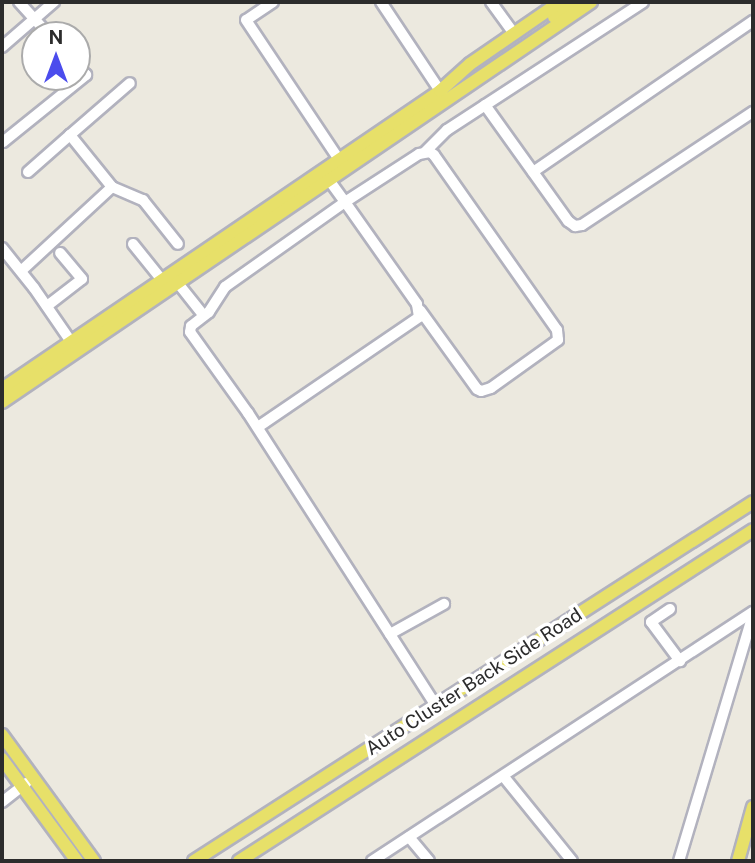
<!DOCTYPE html>
<html>
<head>
<meta charset="utf-8">
<style>
  body { margin:0 }
  #map { position:relative; width:755px; height:863px; overflow:hidden; background:#ece9df; font-family:"Public Sans",sans-serif }
  div>[style] { position:absolute }
  .roads { filter:drop-shadow(2px 0 #b2b2be) drop-shadow(-2px 0 #b2b2be) drop-shadow(0 2px #b2b2be) drop-shadow(0 -2px #b2b2be) }
  .minor>* { height:10px; margin:-5px; padding:0 5px; transform-origin:5px; border-radius:5px; background:#fff }
  .major>* { height:12px; margin:-6px; padding:0 6px; transform-origin:6px; border-radius:6px; background:#e7e069 }
  span { translate:-50% -50%; white-space:nowrap; text-align:center; line-height:1.15; -webkit-text-stroke:7px #fff; paint-order:stroke }
  .street-label { font-size:19px; color:#2c2c2c }
  .frame { position:absolute; inset:0; border:4px solid #2c2c2c; pointer-events:none }
  .north { position:absolute; left:21px; top:21px; width:70px; height:70px; box-sizing:border-box; background:#fff; border:2px solid #ababab; border-radius:50%; rotate:0deg; font-size:19px; font-weight:700; line-height:28px; text-align:center; color:#2c2c2c }
  .north::after { content:''; display:block; margin:auto; width:24px; height:32px; background:#4b4ced; clip-path:polygon(50% 0,100% 100%,50% 72%,0 100%) }
</style>
</head>
<body>
<div id="map">
  <div class="roads">
    <div class="minor">
      <div style="left:19px;top:2px;width:45px;rotate:47.7deg"></div>
      <div style="left:273px;top:2px;width:32px;rotate:146deg"></div>
      <div style="left:246px;top:20px;width:173px;rotate:56.3deg"></div>
      <div style="left:381px;top:2px;width:114px;rotate:56.4deg"></div>
      <div style="left:491px;top:2px;width:39px;rotate:54deg"></div>
      <div style="left:2px;top:47px;width:69px;rotate:-40.9deg"></div>
      <div style="left:485px;top:105px;width:143px;rotate:54.4deg"></div>
      <div style="left:568px;top:221px;width:9px;rotate:36deg"></div>
      <div style="left:575px;top:226px;width:7px;rotate:-8deg"></div>
      <div style="left:582px;top:225px;width:205px;rotate:-33.5deg"></div>
      <div style="left:2px;top:140px;width:2px;rotate:63deg"></div>
      <div style="left:3px;top:142px;width:107px;rotate:-38.9deg"></div>
      <div style="left:86px;top:75px;width:13px;rotate:-132deg"></div>
      <div style="left:425px;top:152px;width:31px;rotate:-45deg"></div>
      <div style="left:447px;top:130px;width:234px;rotate:-33.1deg"></div>
      <div style="left:28px;top:172px;width:56px;rotate:-41.4deg"></div>
      <div style="left:533px;top:172px;width:267px;rotate:-34.5deg"></div>
      <div style="left:329px;top:180px;width:27px;rotate:54deg"></div>
      <div style="left:345px;top:202px;width:88px;rotate:-33deg"></div>
      <div style="left:419px;top:154px;width:11px;rotate:-10deg"></div>
      <div style="left:430px;top:152px;width:5px;rotate:37deg"></div>
      <div style="left:434px;top:155px;width:214px;rotate:54.9deg"></div>
      <div style="left:557px;top:330px;width:10px;rotate:84deg"></div>
      <div style="left:558px;top:340px;width:82px;rotate:144.4deg"></div>
      <div style="left:491px;top:388px;width:10px;rotate:163deg"></div>
      <div style="left:481px;top:391px;width:4px;rotate:-153deg"></div>
      <div style="left:477px;top:389px;width:97px;rotate:-125.8deg"></div>
      <div style="left:112px;top:187px;width:34px;rotate:23deg"></div>
      <div style="left:143px;top:200px;width:56px;rotate:51.5deg"></div>
      <div style="left:133px;top:244px;width:46px;rotate:51.1deg"></div>
      <div style="left:2px;top:248px;width:51px;rotate:51.3deg"></div>
      <div style="left:34px;top:288px;width:70px;rotate:55.4deg"></div>
      <div style="left:21px;top:271px;width:124px;rotate:-42.7deg"></div>
      <div style="left:112px;top:187px;width:67px;rotate:-128.9deg"></div>
      <div style="left:70px;top:135px;width:79px;rotate:-40.9deg"></div>
      <div style="left:177px;top:282px;width:43px;rotate:51.5deg"></div>
      <div style="left:47px;top:306px;width:44px;rotate:-37.6deg"></div>
      <div style="left:82px;top:279px;width:34px;rotate:-130deg"></div>
      <div style="left:258px;top:427px;width:195px;rotate:-34.3deg"></div>
      <div style="left:419px;top:317px;width:13px;rotate:-99deg"></div>
      <div style="left:417px;top:304px;width:125px;rotate:-125.2deg"></div>
      <div style="left:345px;top:202px;width:147px;rotate:144.7deg"></div>
      <div style="left:225px;top:287px;width:30px;rotate:123deg"></div>
      <div style="left:209px;top:312px;width:23px;rotate:142deg"></div>
      <div style="left:191px;top:326px;width:6px;rotate:99deg"></div>
      <div style="left:190px;top:332px;width:100px;rotate:54.4deg"></div>
      <div style="left:248px;top:413px;width:348px;rotate:57.3deg"></div>
      <div style="left:670px;top:609px;width:23px;rotate:146deg"></div>
      <div style="left:651px;top:622px;width:49px;rotate:53.4deg"></div>
      <div style="left:390px;top:634px;width:62px;rotate:-29.1deg"></div>
      <div style="left:504px;top:777px;width:108px;rotate:51deg"></div>
      <div style="left:2px;top:802px;width:31px;rotate:-38deg"></div>
      <div style="left:409px;top:837px;width:31px;rotate:50deg"></div>
      <div style="left:372px;top:861px;width:455px;rotate:-33.2deg"></div>
      <div style="left:679px;top:861px;width:258px;rotate:-73.3deg"></div>
    </div>
    <div class="major">
      <div style="left:554px;top:17px;width:26px;rotate:-36deg"></div>
      <div style="left:2px;top:389px;width:530px;rotate:-34.23deg"></div>
      <div style="left:440px;top:91px;width:40px;rotate:-42deg"></div>
      <div style="left:470px;top:64px;width:109px;rotate:-34.6deg"></div>
      <div style="left:2px;top:402px;width:712px;rotate:-34.18deg"></div>
      <div style="left:2px;top:735px;width:156px;rotate:53.9deg"></div>
      <div style="left:2px;top:759px;width:127px;rotate:53.7deg"></div>
      <div style="left:194px;top:861px;width:664px;rotate:-32.71deg"></div>
      <div style="left:239px;top:861px;width:611px;rotate:-32.78deg"></div>
      <div style="left:738px;top:861px;width:56px;rotate:-74.5deg"></div>
    </div>
  </div>
  <div class="street-label">
    <span style="left:474px;top:682px;rotate:-33deg">Auto Cluster Back Side Road</span>
  </div>
  <div class="frame"></div>
  <div class="north">N</div>
</div>
</body>
</html>
